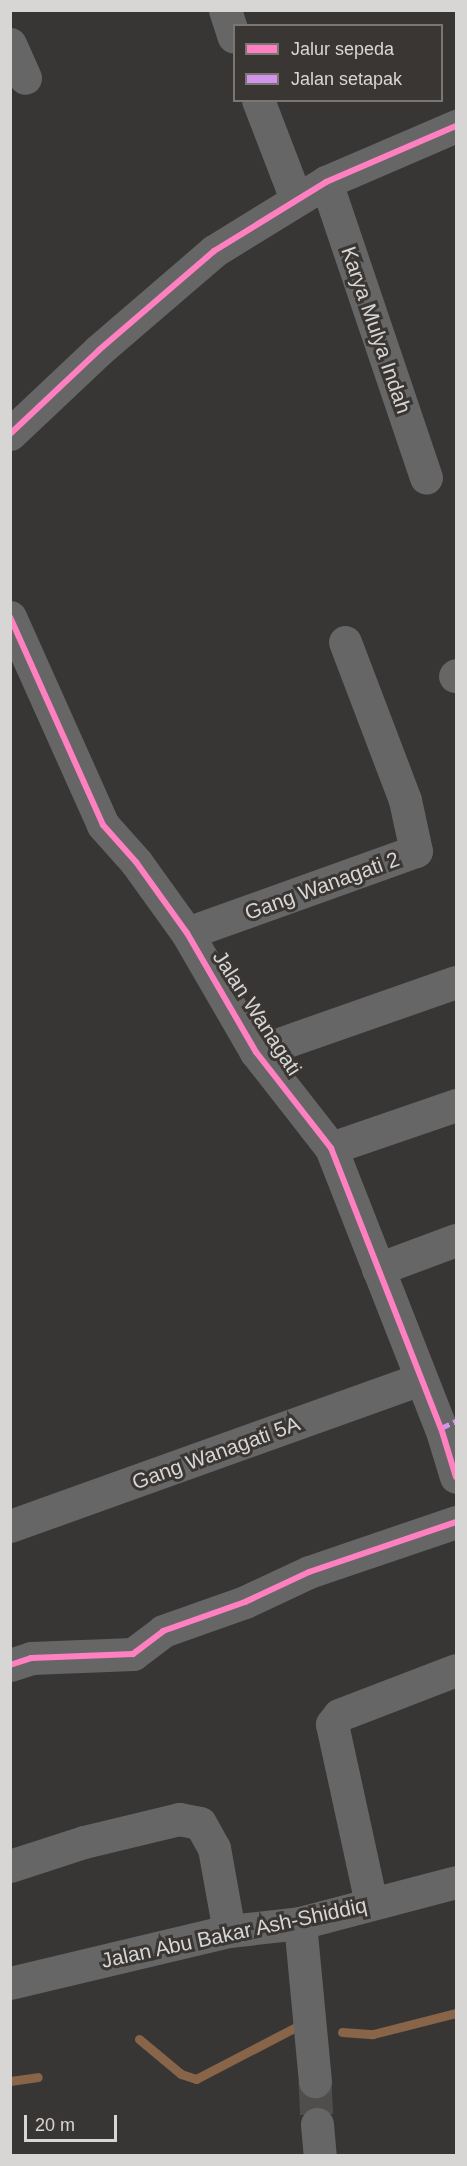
<!DOCTYPE html>
<html>
<head>
<meta charset="utf-8">
<style>
  body { margin:0 }
  #map { position:relative; width:467px; height:2166px; overflow:hidden; background:#383635; font-family:Helvetica,sans-serif }
  div>[style] { position:absolute }
  .stream>* { height:9px; margin:-4.5px; padding:0 4.5px; transform-origin:4.5px; border-radius:4.5px; background:#886449 }
  .minor-tunnel>* { height:33px; margin-top:-16.5px; transform-origin:0; background:repeating-linear-gradient(90deg,#504e4d 0 33px,transparent 0 49px) }
  .minor>* { height:33px; margin:-16.5px; padding:0 16.5px; transform-origin:16.5px; border-radius:16.5px; background:#676666 }
  .quiet>* { height:4.5px; margin-top:-2.25px; transform-origin:0; background:repeating-linear-gradient(90deg,#d193ec 0 9px,transparent 0 13.5px) }
  .cycleway>* { height:6px; margin:-3px; padding:0 3px; transform-origin:3px; border-radius:3px; background:#ff80c0 }
  span { translate:-50% -50%; white-space:nowrap; text-align:center; line-height:1.15; -webkit-text-stroke:6px #393634; paint-order:stroke }
  .street-label { font-size:21px; color:#d8d6d5 }
  .frame { position:absolute; inset:0; border:12px solid #d8d6d5; pointer-events:none }
  .legend { position:absolute; left:233px; top:24px; width:210px; height:78px; box-sizing:border-box; background:#393634; border:2px solid #797674; margin:0; padding:8px 10px; list-style:none; font-size:18px; color:#d8d6d5 }
  .legend li { display:flex; align-items:center; gap:12px; height:30px }
  .legend b { width:30px; border:2px solid #797674 }
  .scale { position:absolute; left:24px; top:2115px; width:93px; height:27px; box-sizing:border-box; border:3px solid #d8d6d5; border-top:0; padding-left:8px; font-size:18px; line-height:21px; white-space:nowrap; color:#d8d6d5; -webkit-text-stroke:4px #393634; paint-order:stroke }
</style>
</head>
<body>
<div id="map">
  <div class="stream">
    <div style="left:342px;top:2032px;width:31px;rotate:4deg"></div>
    <div style="left:373px;top:2034px;width:86px;rotate:-14.2deg"></div>
    <div style="left:139px;top:2039px;width:55px;rotate:39.8deg"></div>
    <div style="left:181px;top:2074px;width:16px;rotate:18deg"></div>
    <div style="left:196px;top:2079px;width:115px;rotate:-27.5deg"></div>
    <div style="left:10px;top:2081px;width:28px;rotate:-8deg"></div>
  </div>
  <div class="minor-tunnel">
    <div style="left:315px;top:2081px;width:43px;rotate:87.3deg"></div>
  </div>
  <div class="minor">
    <div style="left:225px;top:10px;width:28px;rotate:72deg"></div>
    <div style="left:10px;top:44px;width:37px;rotate:66deg"></div>
    <div style="left:258px;top:100px;width:106px;rotate:69deg"></div>
    <div style="left:326px;top:182px;width:312px;rotate:71.3deg"></div>
    <div style="left:10px;top:434px;width:122px;rotate:-43.3deg"></div>
    <div style="left:99px;top:350px;width:152px;rotate:-40.7deg"></div>
    <div style="left:214px;top:251px;width:132px;rotate:-31.6deg"></div>
    <div style="left:326px;top:182px;width:142px;rotate:-23.3deg"></div>
    <div style="left:10px;top:617px;width:228px;rotate:65.9deg"></div>
    <div style="left:103px;top:825px;width:50px;rotate:48.3deg"></div>
    <div style="left:136px;top:862px;width:87px;rotate:54.3deg"></div>
    <div style="left:187px;top:933px;width:138px;rotate:59.9deg"></div>
    <div style="left:256px;top:1052px;width:122px;rotate:52deg"></div>
    <div style="left:331px;top:1148px;width:301px;rotate:68.6deg"></div>
    <div style="left:441px;top:1428px;width:51px;rotate:73deg"></div>
    <div style="left:455px;top:676px;width:1px;rotate:-45deg"></div>
    <div style="left:187px;top:933px;width:243px;rotate:-19.7deg"></div>
    <div style="left:416px;top:851px;width:52px;rotate:-102.2deg"></div>
    <div style="left:405px;top:800px;width:169px;rotate:-110.8deg"></div>
    <div style="left:256px;top:1052px;width:212px;rotate:-19.3deg"></div>
    <div style="left:331px;top:1148px;width:132px;rotate:-19deg"></div>
    <div style="left:378px;top:1269px;width:83px;rotate:-20.4deg"></div>
    <div style="left:10px;top:1526px;width:436px;rotate:-19.7deg"></div>
    <div style="left:10px;top:1665px;width:22px;rotate:-18deg"></div>
    <div style="left:31px;top:1658px;width:102px;rotate:-2.2deg"></div>
    <div style="left:133px;top:1654px;width:38px;rotate:-37deg"></div>
    <div style="left:163px;top:1631px;width:87px;rotate:-19.5deg"></div>
    <div style="left:245px;top:1602px;width:71px;rotate:-25.1deg"></div>
    <div style="left:309px;top:1572px;width:155px;rotate:-18.8deg"></div>
    <div style="left:10px;top:1866px;width:78px;rotate:-18deg"></div>
    <div style="left:84px;top:1842px;width:98px;rotate:-13.6deg"></div>
    <div style="left:179px;top:1819px;width:21px;rotate:11deg"></div>
    <div style="left:200px;top:1823px;width:29px;rotate:61deg"></div>
    <div style="left:214px;top:1848px;width:84px;rotate:79.8deg"></div>
    <div style="left:371px;top:1903px;width:183px;rotate:-102.3deg"></div>
    <div style="left:332px;top:1724px;width:11px;rotate:-52deg"></div>
    <div style="left:339px;top:1715px;width:125px;rotate:-21deg"></div>
    <div style="left:300px;top:1923px;width:159px;rotate:84.6deg"></div>
    <div style="left:10px;top:1983px;width:225px;rotate:-13.4deg"></div>
    <div style="left:229px;top:1931px;width:71px;rotate:-6.4deg"></div>
    <div style="left:300px;top:1923px;width:161px;rotate:-14.7deg"></div>
    <div style="left:317px;top:2124px;width:32px;rotate:85deg"></div>
  </div>
  <div class="quiet">
    <div style="left:441px;top:1428px;width:17px;rotate:-25deg"></div>
  </div>
  <div class="cycleway">
    <div style="left:10px;top:434px;width:122px;rotate:-43.3deg"></div>
    <div style="left:99px;top:350px;width:152px;rotate:-40.7deg"></div>
    <div style="left:214px;top:251px;width:132px;rotate:-31.6deg"></div>
    <div style="left:326px;top:182px;width:142px;rotate:-23.3deg"></div>
    <div style="left:10px;top:617px;width:228px;rotate:65.9deg"></div>
    <div style="left:103px;top:825px;width:50px;rotate:48.3deg"></div>
    <div style="left:136px;top:862px;width:87px;rotate:54.3deg"></div>
    <div style="left:187px;top:933px;width:138px;rotate:59.9deg"></div>
    <div style="left:256px;top:1052px;width:122px;rotate:52deg"></div>
    <div style="left:331px;top:1148px;width:301px;rotate:68.6deg"></div>
    <div style="left:441px;top:1428px;width:51px;rotate:73deg"></div>
    <div style="left:10px;top:1665px;width:22px;rotate:-18deg"></div>
    <div style="left:31px;top:1658px;width:102px;rotate:-2.2deg"></div>
    <div style="left:133px;top:1654px;width:38px;rotate:-37deg"></div>
    <div style="left:163px;top:1631px;width:87px;rotate:-19.5deg"></div>
    <div style="left:245px;top:1602px;width:71px;rotate:-25.1deg"></div>
    <div style="left:309px;top:1572px;width:155px;rotate:-18.8deg"></div>
  </div>
  <div class="street-label">
    <span style="left:376px;top:330px;rotate:71deg">Karya Mulya Indah</span>
    <span style="left:322px;top:886px;rotate:-20deg">Gang Wanagati 2</span>
    <span style="left:257px;top:1013px;rotate:57deg">Jalan Wanagati</span>
    <span style="left:216px;top:1453px;rotate:-20deg">Gang Wanagati 5A</span>
    <span style="left:234px;top:1933px;rotate:-12deg">Jalan Abu Bakar Ash-Shiddiq</span>
  </div>
  <div class="frame"></div>
  <ul class="legend">
  <li><b style="height:8px;background:#ff80c0"></b>Jalur sepeda</li>
  <li><b style="height:8px;background:#d193ec"></b>Jalan setapak</li>
  </ul>
  <div class="scale">20 m</div>
</div>
</body>
</html>
